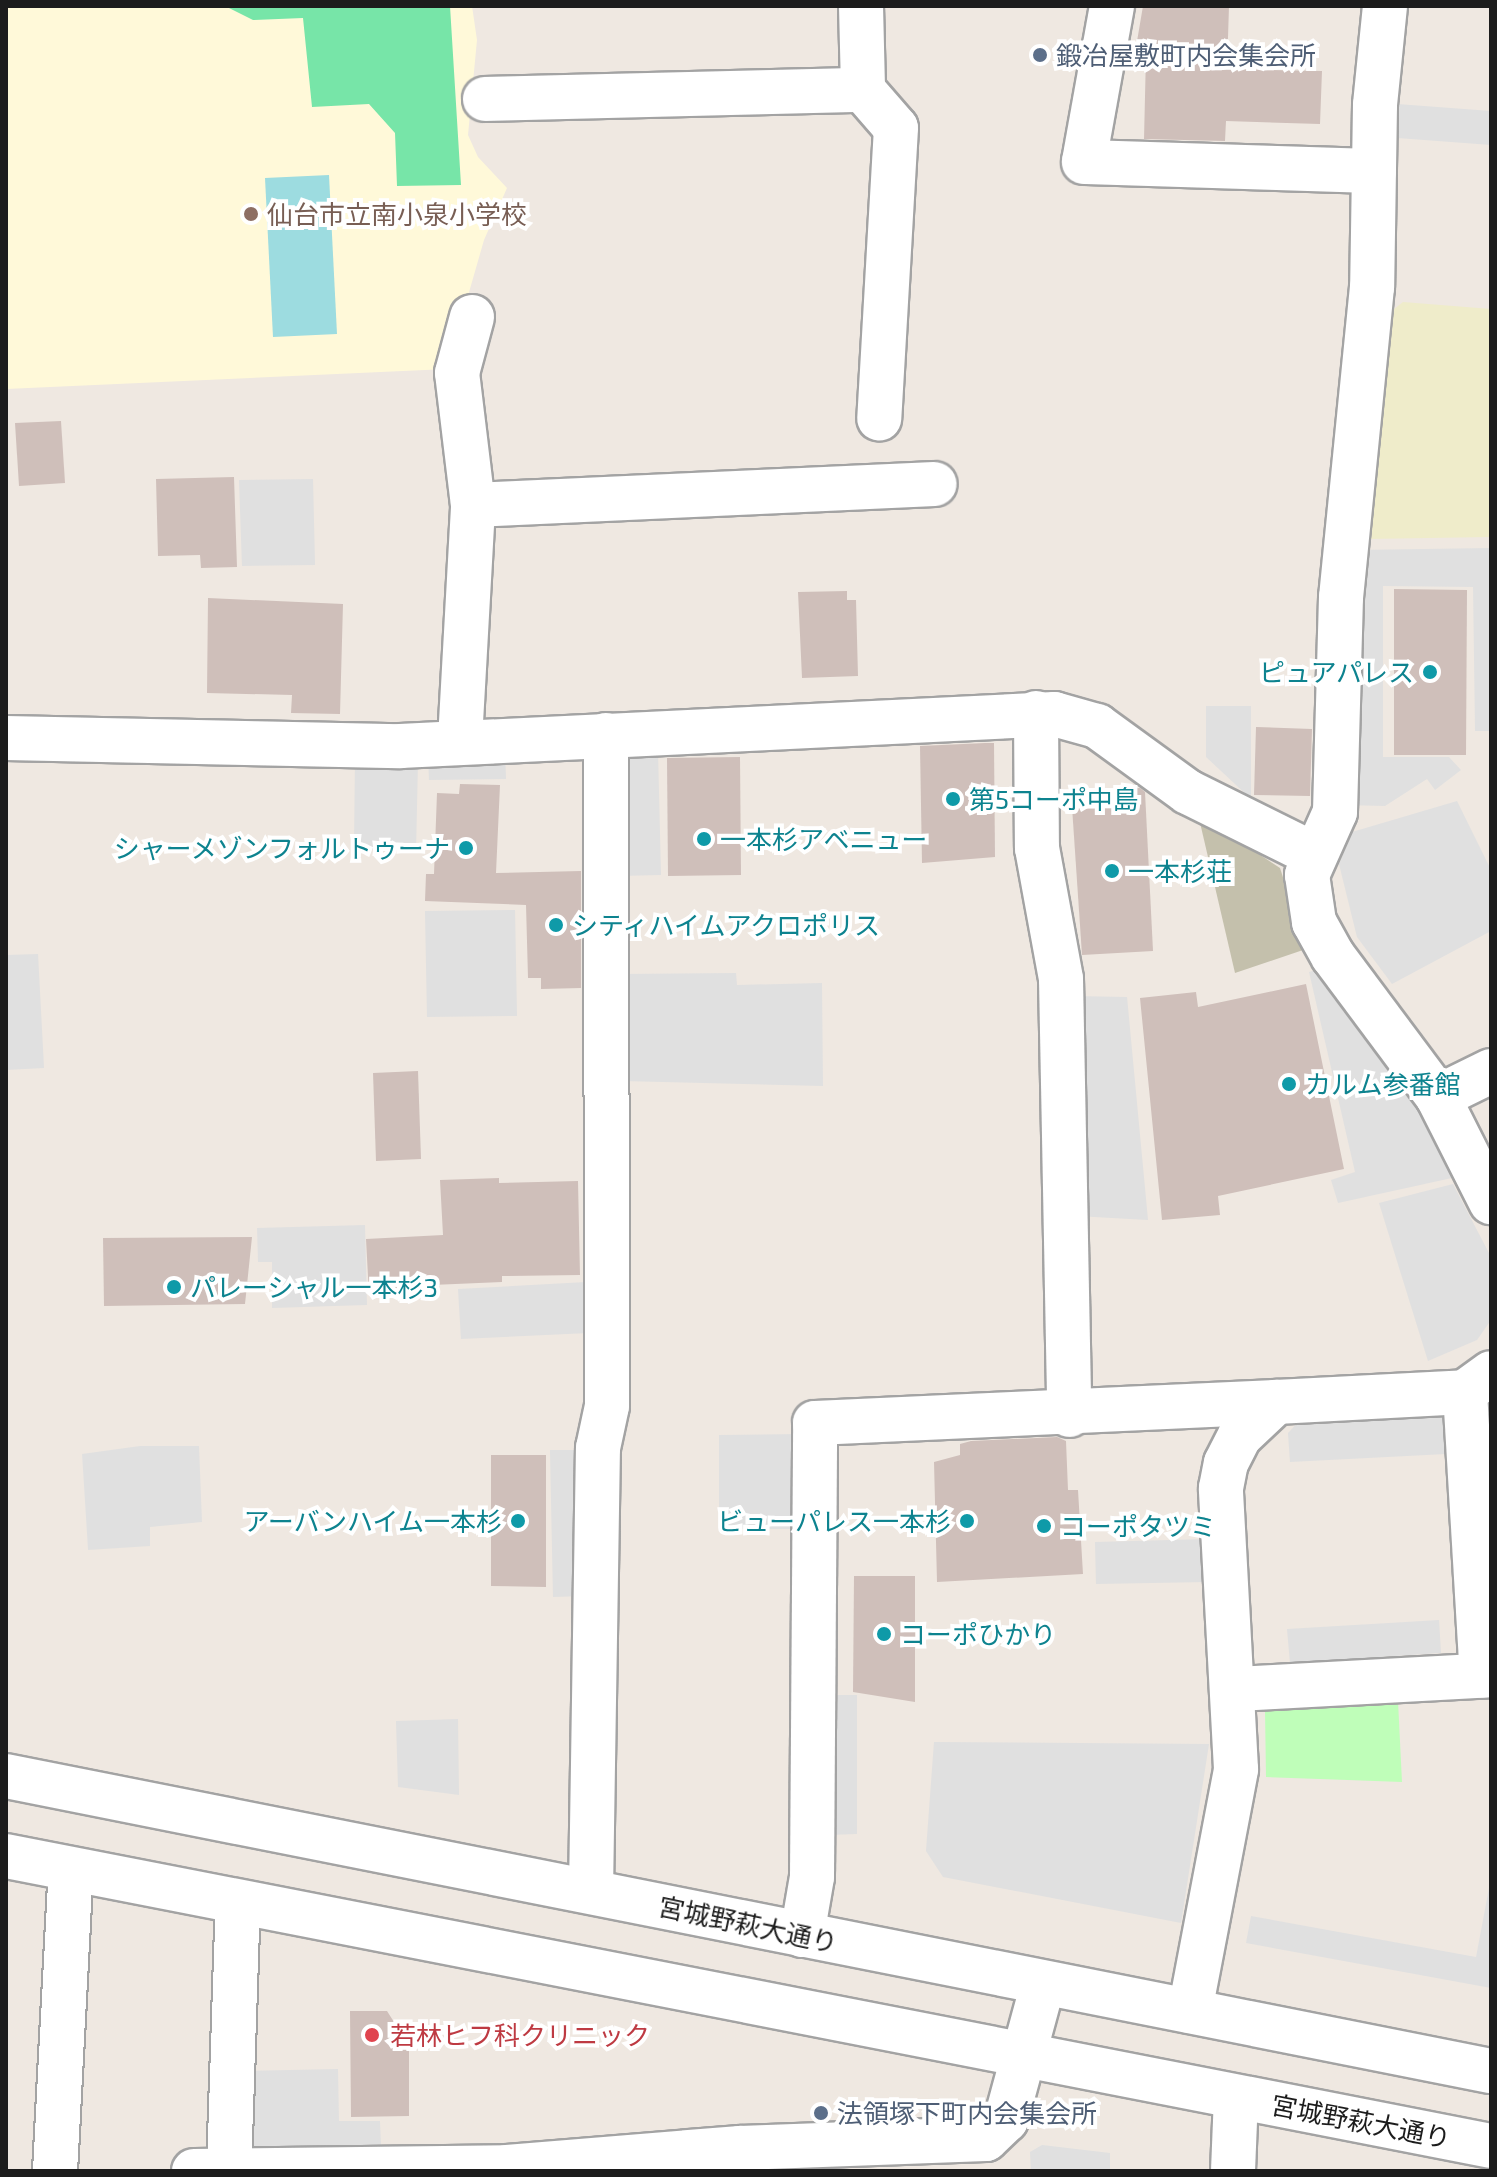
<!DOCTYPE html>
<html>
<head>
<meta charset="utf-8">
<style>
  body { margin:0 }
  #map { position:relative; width:1497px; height:2177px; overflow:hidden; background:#efe8e1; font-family:"Exo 2","Noto Sans JP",sans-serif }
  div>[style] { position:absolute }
  .education>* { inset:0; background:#fff9d9 }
  .construction>* { inset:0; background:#c4c0ac }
  .farmland>* { inset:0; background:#efecca }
  .park>* { inset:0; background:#bffeb9 }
  .pitch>* { inset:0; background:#77e5a8 }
  .parking>* { inset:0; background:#e0e0e0 }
  .water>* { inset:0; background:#9ddce0 }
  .building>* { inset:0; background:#cfbfba }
  .roads { filter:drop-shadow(2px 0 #a3a3a3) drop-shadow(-2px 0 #a3a3a3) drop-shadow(0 2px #a3a3a3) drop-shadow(0 -2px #a3a3a3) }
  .minor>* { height:44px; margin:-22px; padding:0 22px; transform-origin:22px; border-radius:22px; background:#fff }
  .dots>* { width:22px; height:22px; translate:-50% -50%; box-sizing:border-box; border:4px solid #fff; border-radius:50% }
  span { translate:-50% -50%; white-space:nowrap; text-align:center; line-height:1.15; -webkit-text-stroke:8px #fff; paint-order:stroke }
  .service-label { font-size:26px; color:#4e5e75 }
  .left { translate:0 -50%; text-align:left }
  .education-label { font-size:26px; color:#785e54 }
  .culture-label { font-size:26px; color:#0d838f }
  .right { translate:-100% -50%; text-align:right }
  .street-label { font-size:26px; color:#1c1c1c }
  .health-label { font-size:26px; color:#be3a42 }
  .frame { position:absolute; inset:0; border:8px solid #1c1c1c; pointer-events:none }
</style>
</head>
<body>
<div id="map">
  <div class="education">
    <div style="clip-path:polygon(6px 6px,472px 6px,477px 40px,468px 135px,478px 157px,507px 188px,484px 240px,447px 369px,6px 389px)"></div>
  </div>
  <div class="construction">
    <div style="clip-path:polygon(1198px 814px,1280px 868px,1306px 949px,1235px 973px)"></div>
  </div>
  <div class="farmland">
    <div style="clip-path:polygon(1403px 302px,1491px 309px,1491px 537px,1367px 539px,1384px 317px)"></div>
  </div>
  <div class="park">
    <div style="clip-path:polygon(1398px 1701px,1402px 1782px,1266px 1777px,1265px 1710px)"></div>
  </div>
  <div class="pitch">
    <div style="clip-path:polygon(225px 6px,450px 6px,461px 185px,397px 186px,395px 133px,369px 104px,312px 107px,303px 18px,253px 20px)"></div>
  </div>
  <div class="parking">
    <div style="clip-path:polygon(1384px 103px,1491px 111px,1491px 145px,1384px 137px)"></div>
    <div style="clip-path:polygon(313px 479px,315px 565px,242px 566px,239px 480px)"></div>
    <div style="clip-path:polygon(1491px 548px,1491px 731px,1475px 731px,1473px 587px,1383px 586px,1383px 757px,1449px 757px,1461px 770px,1435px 790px,1427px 779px,1385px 806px,1345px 805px,1354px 550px)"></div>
    <div style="clip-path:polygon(1206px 706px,1251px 706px,1251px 799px,1206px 757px)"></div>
    <div style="clip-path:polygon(505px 750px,506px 779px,429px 780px,428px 752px)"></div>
    <div style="clip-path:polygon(634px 752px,658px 752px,661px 875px,619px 876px,616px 773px)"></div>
    <div style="clip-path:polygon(355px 759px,418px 761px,416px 851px,354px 849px)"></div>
    <div style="clip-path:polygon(1457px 801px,1491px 870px,1491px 931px,1392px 984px,1357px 937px,1339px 864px,1352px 832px)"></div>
    <div style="clip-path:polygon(515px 910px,517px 1016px,427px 1017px,425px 911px)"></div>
    <div style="clip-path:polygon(38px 954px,44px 1068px,6px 1070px,6px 955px)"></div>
    <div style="clip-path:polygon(1325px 967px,1415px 1084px,1452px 1178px,1338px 1203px,1331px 1180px,1355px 1172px,1309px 972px)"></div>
    <div style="clip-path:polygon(736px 973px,737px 985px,822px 983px,823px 1086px,622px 1081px,620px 974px)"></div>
    <div style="clip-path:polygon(1074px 996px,1127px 997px,1148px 1220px,1076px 1216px)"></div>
    <div style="clip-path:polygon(1453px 1184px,1491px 1257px,1491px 1320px,1477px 1340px,1428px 1361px,1379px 1203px)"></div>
    <div style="clip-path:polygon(365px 1225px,367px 1305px,272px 1308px,272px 1262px,258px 1262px,257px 1228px)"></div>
    <div style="clip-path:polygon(586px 1282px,589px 1333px,461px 1339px,458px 1289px)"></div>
    <div style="clip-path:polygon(1444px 1411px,1446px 1454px,1290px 1462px,1288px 1433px,1302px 1418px)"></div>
    <div style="clip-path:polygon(802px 1434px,802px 1529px,719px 1529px,719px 1435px)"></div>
    <div style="clip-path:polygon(140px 1446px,199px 1446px,202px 1522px,150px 1527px,150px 1546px,88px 1550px,82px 1454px)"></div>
    <div style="clip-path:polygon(550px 1450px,581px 1450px,584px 1596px,553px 1597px)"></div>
    <div style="clip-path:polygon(1207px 1539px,1208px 1582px,1096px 1584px,1095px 1542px)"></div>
    <div style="clip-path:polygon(1439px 1620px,1441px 1653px,1290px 1663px,1287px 1629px)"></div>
    <div style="clip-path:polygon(828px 1695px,857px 1695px,857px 1834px,829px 1835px)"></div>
    <div style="clip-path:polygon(458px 1719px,459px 1795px,398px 1787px,396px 1721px)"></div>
    <div style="clip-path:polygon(934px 1742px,1209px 1744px,1181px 1923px,943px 1877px,926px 1851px)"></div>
    <div style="clip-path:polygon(1491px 1877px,1491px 1988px,1246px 1943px,1251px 1916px,1476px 1957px)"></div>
    <div style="clip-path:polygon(338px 2069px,339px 2121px,380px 2121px,381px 2146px,247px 2149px,246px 2071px)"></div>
    <div style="clip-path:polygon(1042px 2145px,1110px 2153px,1110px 2171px,1031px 2171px,1030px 2152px)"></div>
  </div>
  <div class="water">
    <div style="clip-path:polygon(329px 175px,337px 334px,273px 337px,265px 178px)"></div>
  </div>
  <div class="building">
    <div style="clip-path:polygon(1143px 6px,1229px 6px,1227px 69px,1322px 71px,1320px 124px,1226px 121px,1225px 141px,1144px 139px,1146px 54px,1135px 53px)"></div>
    <div style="clip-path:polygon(61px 421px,65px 483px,19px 486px,15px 423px)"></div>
    <div style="clip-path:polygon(234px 477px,237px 567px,201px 568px,200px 555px,158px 556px,156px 479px)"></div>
    <div style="clip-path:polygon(1394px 589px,1467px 590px,1466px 755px,1394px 755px)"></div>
    <div style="clip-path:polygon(847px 591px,847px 600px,856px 600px,858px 676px,802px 678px,798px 592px)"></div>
    <div style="clip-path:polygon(208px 598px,343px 604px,340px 714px,291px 713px,292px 695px,207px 693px)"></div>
    <div style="clip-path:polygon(1256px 727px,1312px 729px,1310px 796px,1254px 795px)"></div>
    <div style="clip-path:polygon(985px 743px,994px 743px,995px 857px,922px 863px,920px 746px)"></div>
    <div style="clip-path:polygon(740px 757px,741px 875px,668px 876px,667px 758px)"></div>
    <div style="clip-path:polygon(460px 784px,500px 785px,496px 873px,581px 871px,581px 988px,541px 989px,541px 978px,528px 978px,526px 905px,425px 901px,426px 874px,434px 874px,437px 793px,459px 794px)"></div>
    <div style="clip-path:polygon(1140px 788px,1145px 792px,1153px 951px,1082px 955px,1071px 792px)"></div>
    <div style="clip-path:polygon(1306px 984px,1344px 1169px,1218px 1196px,1220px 1215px,1162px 1220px,1140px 998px,1196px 992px,1198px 1007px)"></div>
    <div style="clip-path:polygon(418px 1071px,421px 1159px,376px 1161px,373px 1073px)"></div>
    <div style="clip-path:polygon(499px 1178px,499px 1183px,578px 1181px,580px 1275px,502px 1276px,502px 1282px,432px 1285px,432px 1292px,369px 1295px,366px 1239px,443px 1235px,440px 1180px)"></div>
    <div style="clip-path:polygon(252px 1237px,245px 1304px,104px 1306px,103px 1238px)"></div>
    <div style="clip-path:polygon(1057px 1437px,1066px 1441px,1068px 1490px,1078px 1490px,1083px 1574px,937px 1582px,934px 1462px,960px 1455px,960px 1444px,971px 1441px)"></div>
    <div style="clip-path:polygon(491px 1455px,546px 1455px,546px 1587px,491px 1586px)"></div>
    <div style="clip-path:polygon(854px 1576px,915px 1576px,915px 1702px,853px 1692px)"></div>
    <div style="clip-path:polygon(350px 2011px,387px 2011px,394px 2022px,409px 2022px,409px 2116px,351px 2117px)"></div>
  </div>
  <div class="roads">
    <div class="minor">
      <div style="left:861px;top:6px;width:84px;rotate:88.6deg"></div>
      <div style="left:863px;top:90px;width:50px;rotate:49deg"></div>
      <div style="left:896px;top:128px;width:291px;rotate:93.3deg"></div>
      <div style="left:1112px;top:6px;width:158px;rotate:100.2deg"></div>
      <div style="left:1084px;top:162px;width:290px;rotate:1.8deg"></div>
      <div style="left:1385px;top:6px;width:100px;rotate:95.8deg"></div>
      <div style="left:1375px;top:105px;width:182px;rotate:90.9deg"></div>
      <div style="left:1372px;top:287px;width:312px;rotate:95.7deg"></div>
      <div style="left:1341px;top:597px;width:215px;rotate:91.6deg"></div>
      <div style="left:1335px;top:812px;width:69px;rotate:114deg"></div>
      <div style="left:1307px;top:875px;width:48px;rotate:81.5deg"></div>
      <div style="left:1314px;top:922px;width:39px;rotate:61deg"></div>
      <div style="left:1333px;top:956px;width:176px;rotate:53.3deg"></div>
      <div style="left:1438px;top:1097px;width:118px;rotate:63.2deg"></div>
      <div style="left:485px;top:99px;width:378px;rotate:-1.4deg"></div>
      <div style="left:473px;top:505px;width:462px;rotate:-2.6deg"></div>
      <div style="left:1036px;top:713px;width:135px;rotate:89.6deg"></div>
      <div style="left:1037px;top:848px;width:133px;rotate:79.6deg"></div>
      <div style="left:1061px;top:979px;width:436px;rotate:88.9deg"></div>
      <div style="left:6px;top:738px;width:394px;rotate:1.2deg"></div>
      <div style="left:400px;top:746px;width:655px;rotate:-2.8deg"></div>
      <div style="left:1054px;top:714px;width:45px;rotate:15.6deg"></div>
      <div style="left:1097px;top:726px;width:112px;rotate:36deg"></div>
      <div style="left:1188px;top:792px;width:140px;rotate:26.4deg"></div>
      <div style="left:460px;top:740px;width:235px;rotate:-86.8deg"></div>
      <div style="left:473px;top:505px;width:133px;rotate:-96.9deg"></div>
      <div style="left:457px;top:373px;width:58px;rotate:-75deg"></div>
      <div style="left:1438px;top:1097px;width:59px;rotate:-26.1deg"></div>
      <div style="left:1465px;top:1392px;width:284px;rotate:86.6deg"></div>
      <div style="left:1236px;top:1689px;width:255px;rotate:-3.1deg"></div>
      <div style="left:6px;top:1776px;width:1514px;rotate:11.24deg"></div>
      <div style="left:6px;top:1856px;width:1513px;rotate:11.05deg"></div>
      <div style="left:591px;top:1891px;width:443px;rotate:-89.1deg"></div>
      <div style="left:598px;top:1448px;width:43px;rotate:-77.9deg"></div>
      <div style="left:607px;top:1406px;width:671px;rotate:-90.09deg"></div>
      <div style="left:802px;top:1935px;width:59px;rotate:-80.2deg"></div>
      <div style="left:812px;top:1877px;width:454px;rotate:-89.6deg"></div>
      <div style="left:815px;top:1423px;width:461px;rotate:-2.6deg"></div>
      <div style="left:1190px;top:2011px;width:246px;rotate:-79.2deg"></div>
      <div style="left:1236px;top:1769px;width:281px;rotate:-93.1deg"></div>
      <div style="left:1221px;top:1488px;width:25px;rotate:-79deg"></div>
      <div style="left:1226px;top:1463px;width:30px;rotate:-63deg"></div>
      <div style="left:1240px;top:1436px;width:50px;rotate:-43.4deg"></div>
      <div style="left:1276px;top:1402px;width:189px;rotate:-3deg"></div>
      <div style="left:1465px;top:1392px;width:32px;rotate:-36deg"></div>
      <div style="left:229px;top:2169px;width:267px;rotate:-88.1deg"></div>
      <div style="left:55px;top:2171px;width:301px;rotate:-87deg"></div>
      <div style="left:194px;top:2171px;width:313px;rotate:-0.7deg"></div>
      <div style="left:507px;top:2167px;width:234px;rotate:-4.7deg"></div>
      <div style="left:740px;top:2148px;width:246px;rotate:-2.1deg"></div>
      <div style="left:986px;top:2139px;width:28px;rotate:-44deg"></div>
      <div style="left:1006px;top:2120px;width:141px;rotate:-74.8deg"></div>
      <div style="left:1233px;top:2171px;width:74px;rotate:-87.7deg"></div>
    </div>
  </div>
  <div class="dots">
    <div style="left:1040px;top:55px;background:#5c6f8a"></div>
    <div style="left:251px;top:214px;background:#8d6e63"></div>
    <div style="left:1430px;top:672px;background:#0f9aa8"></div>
    <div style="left:953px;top:799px;background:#0f9aa8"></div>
    <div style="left:704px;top:839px;background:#0f9aa8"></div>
    <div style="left:466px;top:848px;background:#0f9aa8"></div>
    <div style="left:1112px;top:871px;background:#0f9aa8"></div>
    <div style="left:556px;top:925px;background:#0f9aa8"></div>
    <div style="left:1289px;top:1084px;background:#0f9aa8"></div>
    <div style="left:174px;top:1287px;background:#0f9aa8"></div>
    <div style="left:518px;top:1521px;background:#0f9aa8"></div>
    <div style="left:967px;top:1521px;background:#0f9aa8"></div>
    <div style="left:1044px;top:1526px;background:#0f9aa8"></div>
    <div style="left:884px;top:1634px;background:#0f9aa8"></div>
    <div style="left:372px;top:2035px;background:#e0444e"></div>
    <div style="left:821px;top:2113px;background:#5c6f8a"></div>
  </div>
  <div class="service-label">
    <span class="left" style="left:1056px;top:55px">鍛冶屋敷町内会集会所</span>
    <span class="left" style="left:837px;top:2113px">法領塚下町内会集会所</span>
  </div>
  <div class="education-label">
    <span class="left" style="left:267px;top:214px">仙台市立南小泉小学校</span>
  </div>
  <div class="culture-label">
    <span class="right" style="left:1414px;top:672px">ピュアパレス</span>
    <span class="left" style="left:969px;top:799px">第5コーポ中島</span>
    <span class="left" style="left:720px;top:839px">一本杉アベニュー</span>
    <span class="right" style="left:450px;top:848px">シャーメゾンフォルトゥーナ</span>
    <span class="left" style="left:1128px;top:871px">一本杉荘</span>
    <span class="left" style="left:572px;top:925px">シティハイムアクロポリス</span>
    <span class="left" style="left:1305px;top:1084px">カルム参番館</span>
    <span class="left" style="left:190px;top:1287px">パレーシャル一本杉3</span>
    <span class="right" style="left:502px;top:1521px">アーバンハイム一本杉</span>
    <span class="right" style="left:951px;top:1521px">ビューパレス一本杉</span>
    <span class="left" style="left:1060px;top:1526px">コーポタツミ</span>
    <span class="left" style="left:900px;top:1634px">コーポひかり</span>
  </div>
  <div class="street-label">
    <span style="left:748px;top:1924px;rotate:12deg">宮城野萩大通り</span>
    <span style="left:1361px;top:2121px;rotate:11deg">宮城野萩大通り</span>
  </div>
  <div class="health-label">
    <span class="left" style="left:390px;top:2035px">若林ヒフ科クリニック</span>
  </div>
  <div class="frame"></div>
</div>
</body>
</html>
